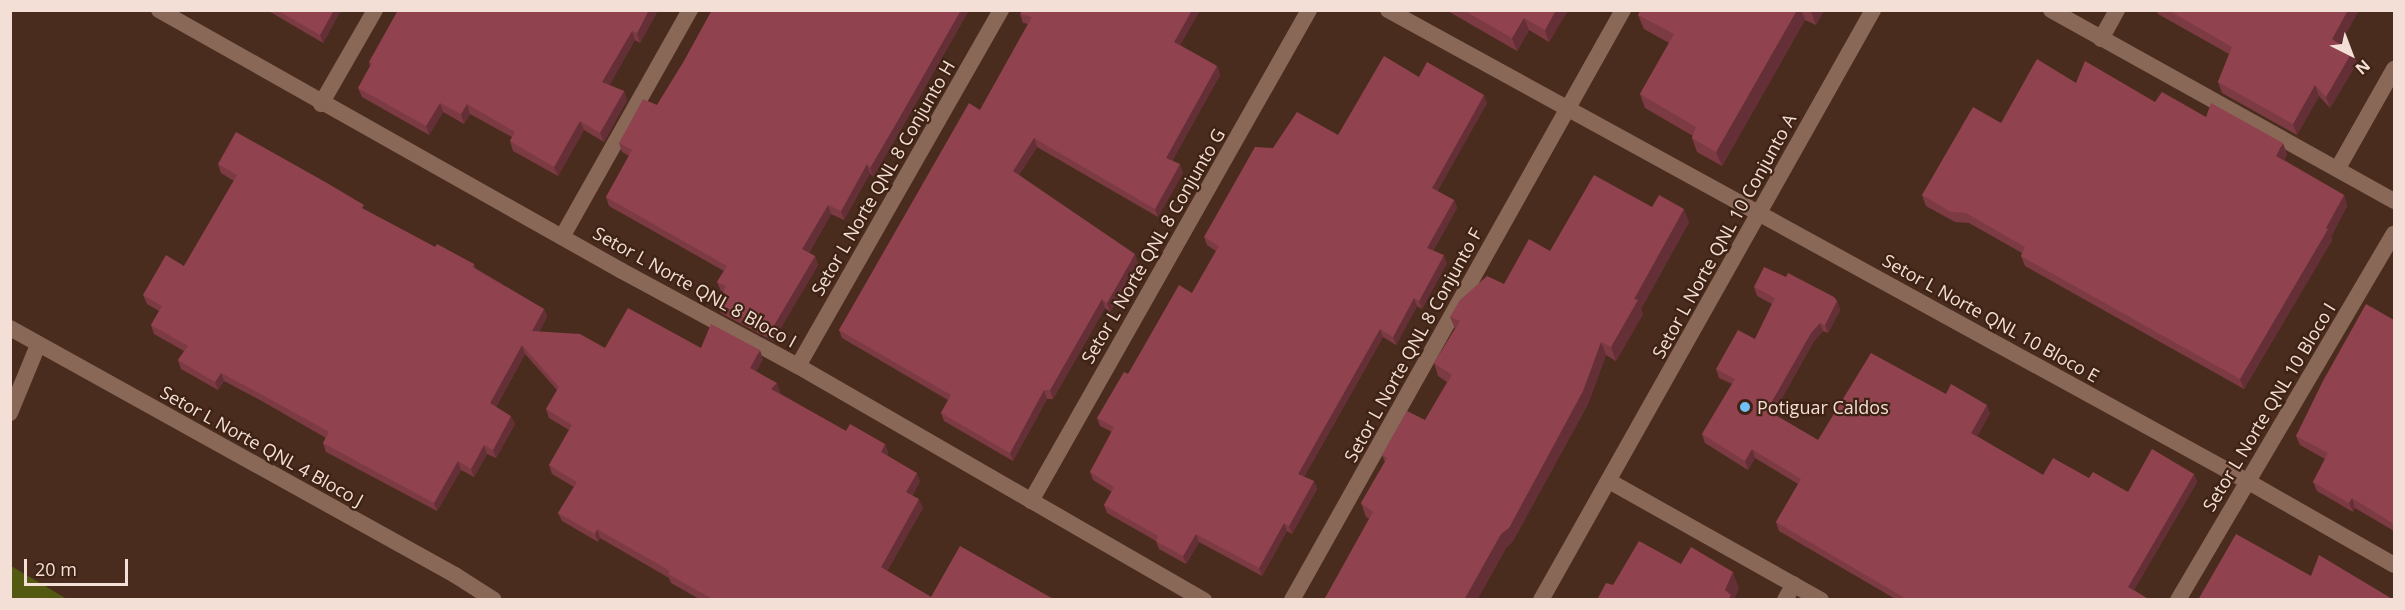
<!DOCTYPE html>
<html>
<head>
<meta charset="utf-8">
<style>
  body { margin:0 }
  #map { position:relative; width:2405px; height:610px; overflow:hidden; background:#492c1e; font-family:"Open Sans",sans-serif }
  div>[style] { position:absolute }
  .green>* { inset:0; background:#535910 }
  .service>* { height:16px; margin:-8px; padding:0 8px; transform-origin:8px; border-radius:8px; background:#8a6858 }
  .minor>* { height:16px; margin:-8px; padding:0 8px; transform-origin:8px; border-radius:8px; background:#8a6858 }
  .tertiary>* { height:16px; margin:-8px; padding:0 8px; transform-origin:8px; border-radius:8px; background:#8a6858 }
  .secondary>* { height:16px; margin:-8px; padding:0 8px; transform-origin:8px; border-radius:8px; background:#8a6858 }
  .wall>* { inset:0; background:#7c3a43 }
  .shaded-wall>* { inset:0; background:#652f37 }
  .building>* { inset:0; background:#90434e }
  .dots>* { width:16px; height:16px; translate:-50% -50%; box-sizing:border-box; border:3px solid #3e2214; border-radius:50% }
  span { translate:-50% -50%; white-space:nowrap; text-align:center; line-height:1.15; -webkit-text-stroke:4.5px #3e2214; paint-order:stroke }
  .street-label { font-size:18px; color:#f3dfd6 }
  .poi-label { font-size:18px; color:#f3dfd6 }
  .left { translate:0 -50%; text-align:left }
  .frame { position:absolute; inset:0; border:12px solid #f3dfd6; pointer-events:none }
  .north { position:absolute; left:2321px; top:24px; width:60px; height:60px; -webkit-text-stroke:4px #3e2214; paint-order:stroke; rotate:138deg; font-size:16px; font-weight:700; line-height:24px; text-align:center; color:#f3dfd6 }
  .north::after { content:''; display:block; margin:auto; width:21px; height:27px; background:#f3dfd6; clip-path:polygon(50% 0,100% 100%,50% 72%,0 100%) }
  .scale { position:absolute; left:24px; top:559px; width:104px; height:27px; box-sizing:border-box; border:3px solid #f3dfd6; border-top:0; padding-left:8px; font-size:18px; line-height:21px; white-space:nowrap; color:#f3dfd6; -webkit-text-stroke:4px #3e2214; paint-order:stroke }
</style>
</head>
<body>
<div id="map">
  <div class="green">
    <div style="clip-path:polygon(11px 566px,67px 599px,11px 599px)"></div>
  </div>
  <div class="service">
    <div style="left:10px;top:413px;width:74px;rotate:-67.6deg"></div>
  </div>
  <div class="minor">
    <div style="left:159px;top:10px;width:531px;rotate:29.41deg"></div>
    <div style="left:622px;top:271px;width:200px;rotate:28.4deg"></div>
    <div style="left:798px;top:366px;width:469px;rotate:30deg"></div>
    <div style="left:1388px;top:10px;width:980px;rotate:28.74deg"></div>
    <div style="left:2247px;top:481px;width:169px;rotate:29.7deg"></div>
    <div style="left:2051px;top:10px;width:393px;rotate:29.1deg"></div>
    <div style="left:2101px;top:39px;width:33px;rotate:-61deg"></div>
    <div style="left:321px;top:104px;width:108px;rotate:-60.1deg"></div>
    <div style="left:2338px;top:168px;width:114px;rotate:-60.5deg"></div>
    <div style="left:562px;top:237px;width:261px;rotate:-60.6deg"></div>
    <div style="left:798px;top:366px;width:410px;rotate:-60.3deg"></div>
    <div style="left:1609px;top:481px;width:243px;rotate:29.3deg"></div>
    <div style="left:1031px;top:501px;width:564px;rotate:-60.48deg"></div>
    <div style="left:1292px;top:600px;width:677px;rotate:-60.71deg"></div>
    <div style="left:1785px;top:600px;width:18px;rotate:-61deg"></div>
    <div style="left:2178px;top:600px;width:425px;rotate:-59.5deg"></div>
  </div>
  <div class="tertiary">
    <div style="left:10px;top:328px;width:509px;rotate:29.03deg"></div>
    <div style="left:455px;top:575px;width:46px;rotate:32.7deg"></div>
  </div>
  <div class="secondary">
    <div style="left:1541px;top:600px;width:677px;rotate:-60.63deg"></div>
  </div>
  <div class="wall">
    <div style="clip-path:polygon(267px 10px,341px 10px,323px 43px)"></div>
    <div style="clip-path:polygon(658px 10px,640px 43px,635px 40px,609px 85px,624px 91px,627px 100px,604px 142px,584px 130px,558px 176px,513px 151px,510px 141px,512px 137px,470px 114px,464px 124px,443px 112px,429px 135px,362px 97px,358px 88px,370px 66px,369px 62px)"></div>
    <div style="clip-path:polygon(712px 10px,969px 10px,900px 131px,873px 177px,870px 173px,844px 220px,831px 214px,809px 253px,815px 256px,818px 265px,773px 341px,721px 313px,718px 304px,724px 292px,721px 291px,717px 282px,724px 271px,609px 206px,606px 197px,629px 156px,622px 152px,619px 143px,657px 105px,684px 61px)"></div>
    <div style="clip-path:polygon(1023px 10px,1200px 10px,1180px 45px,1217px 66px,1220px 75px,1172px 161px,1183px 173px,1158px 217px,1037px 147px,1019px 175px,1138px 263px,1110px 312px,1105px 308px,1053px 399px,1047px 399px,1013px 461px,944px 421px,941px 413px,948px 400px,842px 338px,839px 330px,980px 110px,1028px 24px,1023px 23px,1020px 14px)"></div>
    <div style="clip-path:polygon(1446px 10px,1568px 10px,1549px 42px,1529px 30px,1517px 51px)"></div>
    <div style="clip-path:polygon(1641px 10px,1824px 10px,1816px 25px,1805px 20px,1722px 166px,1697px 152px,1692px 138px,1693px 136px,1645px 108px,1640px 94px,1669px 43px,1644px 29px,1638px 15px)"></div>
    <div style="clip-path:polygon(2157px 10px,2359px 10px,2340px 44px,2352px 52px,2357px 63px,2330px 108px,2319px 96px,2297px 135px,2222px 93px,2218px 82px,2229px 54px,2158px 14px)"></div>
    <div style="clip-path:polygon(1419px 77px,1487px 103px,1437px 191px,1454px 200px,1457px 208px,1433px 251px,1447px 263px,1422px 309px,1417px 306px,1396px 345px,1383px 337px,1304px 477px,1314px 481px,1317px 489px,1292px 534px,1287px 531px,1262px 576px,1199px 542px,1186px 564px,1159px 549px,1156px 541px,1107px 513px,1104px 505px,1112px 492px,1093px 480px,1090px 472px,1112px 432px,1100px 426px,1097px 418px,1128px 374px,1192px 293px,1216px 251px,1207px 245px,1204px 237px,1273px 148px,1338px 135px)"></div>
    <div style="clip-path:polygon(2076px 83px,2155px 102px,2206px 117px,2287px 154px,2284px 160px,2344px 195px,2347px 206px,2331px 237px,2332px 240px,2244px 389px,2025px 266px,2021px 256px,2022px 253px,1969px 223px,1955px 222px,1926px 206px,1922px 195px,2001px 123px)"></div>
    <div style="clip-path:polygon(218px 164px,365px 210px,435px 247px,474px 264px,475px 268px,544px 309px,547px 317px,539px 332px,605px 348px,701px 348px,763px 359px,756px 371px,780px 392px,779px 393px,846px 431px,885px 444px,888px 453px,887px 455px,920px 481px,912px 496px,923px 508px,887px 571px,931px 597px,1055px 600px,701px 600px,671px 583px,669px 578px,600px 538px,598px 542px,562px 521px,558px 513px,574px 487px,552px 474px,549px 465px,569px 430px,549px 418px,546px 409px,557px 390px,525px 354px,496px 407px,515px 424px,496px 458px,487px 454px,474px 477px,461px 470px,437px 511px,326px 452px,323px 443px,326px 438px,260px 400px,224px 381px,218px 390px,181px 369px,178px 360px,184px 351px,154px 334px,151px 325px,159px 311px,147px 304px,143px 295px,184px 266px,234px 181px,221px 173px)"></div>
    <div style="clip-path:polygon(1652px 207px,1689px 222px,1641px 309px,1643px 314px,1616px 361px,1606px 355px,1588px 404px,1513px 541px,1506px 548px,1477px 600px,1324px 600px,1369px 519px,1366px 517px,1361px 503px,1385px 462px,1382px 455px,1425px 420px,1447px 382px,1438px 376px,1434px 363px,1455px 329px,1450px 317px,1504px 284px,1550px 251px)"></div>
    <div style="clip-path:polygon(1754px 287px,1837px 301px,1840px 310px,1828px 333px,1823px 331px,1814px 341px,1773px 414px,1818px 440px,1946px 394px,1990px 413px,1977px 436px,2043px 475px,2089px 478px,2128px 492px,2194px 474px,2197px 482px,2134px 590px,2150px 600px,1897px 600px,1779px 531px,1776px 522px,1798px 484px,1755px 458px,1748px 470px,1705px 443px,1702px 434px,1732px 384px,1719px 378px,1716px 369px,1755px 339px,1772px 304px,1757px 296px)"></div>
    <div style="clip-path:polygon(2394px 320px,2394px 531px,2355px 508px,2353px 512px,2317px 491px,2313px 482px,2325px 459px,2300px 445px,2296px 436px)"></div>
  </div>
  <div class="shaded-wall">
    <div style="clip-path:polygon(334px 10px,341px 10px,323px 43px,320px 35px)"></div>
    <div style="clip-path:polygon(649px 10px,658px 10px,640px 43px,637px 33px)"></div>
    <div style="clip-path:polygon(961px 10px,969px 10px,900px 131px,873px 177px,870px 168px)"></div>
    <div style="clip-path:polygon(1192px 10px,1200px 10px,1177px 50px,1174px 42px)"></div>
    <div style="clip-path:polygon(1556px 10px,1568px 10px,1549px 42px,1545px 30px)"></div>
    <div style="clip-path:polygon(1797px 10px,1801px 10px,1805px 20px,1722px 166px,1716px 152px)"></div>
    <div style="clip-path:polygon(1824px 10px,1816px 25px,1811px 11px)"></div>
    <div style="clip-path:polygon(2348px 10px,2359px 10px,2336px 51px,2332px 39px)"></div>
    <div style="clip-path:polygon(1524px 18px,1529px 30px,1517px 51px,1512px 38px)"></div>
    <div style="clip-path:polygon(632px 31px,635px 40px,606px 92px,602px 82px)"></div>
    <div style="clip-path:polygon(2352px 52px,2357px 63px,2330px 108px,2326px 97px)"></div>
    <div style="clip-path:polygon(1217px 66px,1220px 75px,1169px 167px,1166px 158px)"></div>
    <div style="clip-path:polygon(2315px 85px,2319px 96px,2297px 135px,2293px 124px)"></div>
    <div style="clip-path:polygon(624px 91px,627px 100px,604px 142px,600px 133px)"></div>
    <div style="clip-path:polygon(1484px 95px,1487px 103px,1435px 196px,1432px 188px)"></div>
    <div style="clip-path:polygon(440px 103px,443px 112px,429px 135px,426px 126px)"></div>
    <div style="clip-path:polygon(467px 104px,470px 114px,464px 124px,461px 114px)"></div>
    <div style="clip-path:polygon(580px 121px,584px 130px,558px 176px,554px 167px)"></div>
    <div style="clip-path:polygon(1034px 138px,1037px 147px,1016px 179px,1013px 171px)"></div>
    <div style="clip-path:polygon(2283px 143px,2287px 154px,2280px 166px,2276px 156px)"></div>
    <div style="clip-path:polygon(867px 164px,870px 173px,844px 220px,841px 211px)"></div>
    <div style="clip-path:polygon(1180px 164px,1183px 173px,1158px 217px,1155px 209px)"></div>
    <div style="clip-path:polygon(2344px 195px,2347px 206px,2331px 237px,2332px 240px,2244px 389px,2240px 379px)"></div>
    <div style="clip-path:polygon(1454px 200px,1457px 208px,1430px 256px,1427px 248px)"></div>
    <div style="clip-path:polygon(828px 205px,831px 214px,806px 258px,802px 249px)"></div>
    <div style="clip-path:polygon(1684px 209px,1689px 222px,1641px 309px,1643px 314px,1616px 361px,1611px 347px,1634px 299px)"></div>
    <div style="clip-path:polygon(1135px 254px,1138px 263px,1110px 312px,1107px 303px)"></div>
    <div style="clip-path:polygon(1444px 255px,1447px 263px,1422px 309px,1419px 301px)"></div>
    <div style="clip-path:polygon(815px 256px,818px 265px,773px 341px,770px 332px)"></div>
    <div style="clip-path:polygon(1414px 298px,1417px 306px,1396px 345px,1393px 337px)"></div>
    <div style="clip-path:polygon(1102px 299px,1105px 308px,1053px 399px,1050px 390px)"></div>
    <div style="clip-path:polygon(1837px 301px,1840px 310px,1828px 333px,1825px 325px)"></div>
    <div style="clip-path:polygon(544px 309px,547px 317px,535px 340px,532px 331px)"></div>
    <div style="clip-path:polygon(1820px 323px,1823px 331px,1814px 341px,1770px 419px,1767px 410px,1811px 333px)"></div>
    <div style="clip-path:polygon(1380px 329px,1383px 337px,1301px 482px,1298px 474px)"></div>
    <div style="clip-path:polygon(1601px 342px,1606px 355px,1588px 404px,1513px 541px,1506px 548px,1477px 600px,1464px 600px)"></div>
    <div style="clip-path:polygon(522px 345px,525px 354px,493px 412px,490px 403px)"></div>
    <div style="clip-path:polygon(760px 350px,763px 359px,754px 376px,750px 368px)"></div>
    <div style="clip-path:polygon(221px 373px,224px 381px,218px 390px,215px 382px)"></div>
    <div style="clip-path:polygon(777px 383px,780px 392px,774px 397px,771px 389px)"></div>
    <div style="clip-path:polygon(1044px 390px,1047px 399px,1013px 461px,1010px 453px)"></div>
    <div style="clip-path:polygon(1987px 405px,1990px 413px,1975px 441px,1971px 433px)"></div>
    <div style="clip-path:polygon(511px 416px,515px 424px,496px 458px,493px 450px)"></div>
    <div style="clip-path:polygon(885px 444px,888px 453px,884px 460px,881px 452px)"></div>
    <div style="clip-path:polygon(484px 445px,487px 454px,474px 477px,471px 469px)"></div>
    <div style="clip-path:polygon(1752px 449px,1755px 458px,1748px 470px,1745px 461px)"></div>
    <div style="clip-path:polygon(458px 461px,461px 470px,437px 511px,434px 503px)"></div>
    <div style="clip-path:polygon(917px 473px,920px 481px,909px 501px,906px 492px)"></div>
    <div style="clip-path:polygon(2194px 474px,2197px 482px,2131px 595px,2128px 587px)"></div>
    <div style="clip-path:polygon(1314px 481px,1317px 489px,1292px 534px,1289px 526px)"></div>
    <div style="clip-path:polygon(2352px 498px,2355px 508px,2353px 512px,2349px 503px)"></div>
    <div style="clip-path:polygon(919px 499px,923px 508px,884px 576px,881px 567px)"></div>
    <div style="clip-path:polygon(1284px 523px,1287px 531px,1262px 576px,1259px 568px)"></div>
    <div style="clip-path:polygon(597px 529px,600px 538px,598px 542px,595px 534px)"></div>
    <div style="clip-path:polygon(1196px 534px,1199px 542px,1186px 564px,1183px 556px)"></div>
    <div style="clip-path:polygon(1733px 572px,1739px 589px,1734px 600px,1728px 600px,1725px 590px)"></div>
  </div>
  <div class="building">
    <div style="clip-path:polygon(277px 10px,334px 10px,320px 35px)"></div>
    <div style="clip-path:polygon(398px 10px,649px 10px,637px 33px,632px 31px,602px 82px,624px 91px,600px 133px,580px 121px,554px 167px,510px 141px,515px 132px,467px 104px,461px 114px,440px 103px,426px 126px,358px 88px,372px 63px,369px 62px)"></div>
    <div style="clip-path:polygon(712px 10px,961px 10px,897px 122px,870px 168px,867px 164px,841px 211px,828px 205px,802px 249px,815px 256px,770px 332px,718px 304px,726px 286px,717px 282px,727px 266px,606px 197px,632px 150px,619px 143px,643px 99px,657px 105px,684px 61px)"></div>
    <div style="clip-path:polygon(1023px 10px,1192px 10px,1174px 42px,1217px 66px,1166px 158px,1180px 164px,1155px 209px,1034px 138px,1013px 171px,1135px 254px,1107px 303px,1102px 299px,1050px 390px,1044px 390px,1010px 453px,941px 413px,951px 395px,839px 330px,969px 103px,980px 110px,1032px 17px,1020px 14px)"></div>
    <div style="clip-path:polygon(1463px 10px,1556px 10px,1545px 30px,1524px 18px,1512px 38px)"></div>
    <div style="clip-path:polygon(1641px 10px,1797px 10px,1716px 152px,1692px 138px,1696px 127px,1640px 94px,1674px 34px,1638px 15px)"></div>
    <div style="clip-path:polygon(2168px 10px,2348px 10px,2332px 39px,2352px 52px,2326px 97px,2315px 85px,2293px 124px,2218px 82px,2232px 47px)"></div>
    <div style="clip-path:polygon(1384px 56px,1419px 77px,1427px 62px,1484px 95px,1432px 188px,1454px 200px,1427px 248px,1444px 255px,1419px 301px,1414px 298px,1393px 337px,1380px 329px,1298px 474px,1314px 481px,1289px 526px,1284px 523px,1259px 568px,1196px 534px,1183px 556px,1156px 541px,1158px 536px,1104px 505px,1114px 487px,1090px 472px,1114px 427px,1097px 418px,1124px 372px,1128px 374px,1179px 285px,1192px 293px,1219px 246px,1204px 237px,1255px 147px,1273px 148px,1297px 112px,1338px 135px)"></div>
    <div style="clip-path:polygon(2037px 59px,2076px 83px,2085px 61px,2155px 102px,2162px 92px,2206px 117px,2211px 103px,2283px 143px,2276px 156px,2344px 195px,2326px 228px,2328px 229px,2240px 379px,2021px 256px,2025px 247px,1966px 213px,1951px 212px,1922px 195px,1973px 107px,2001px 123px)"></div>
    <div style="clip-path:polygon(236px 132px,327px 183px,364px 205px,362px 208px,435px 247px,437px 244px,474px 264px,472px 267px,544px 309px,532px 331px,580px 334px,605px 348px,628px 308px,701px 348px,711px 324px,760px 350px,750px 368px,777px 383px,771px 389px,846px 431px,850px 424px,885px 444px,881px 452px,917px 473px,906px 492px,919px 499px,881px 567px,931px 597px,960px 546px,1055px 600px,714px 600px,668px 574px,670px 571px,597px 529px,595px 534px,558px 513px,577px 482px,549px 465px,572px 425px,546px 409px,559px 387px,522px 345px,490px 403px,511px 416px,493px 450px,484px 445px,471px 469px,458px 461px,434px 503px,323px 443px,329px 432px,257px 392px,221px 373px,215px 382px,178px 360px,188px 346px,151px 325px,162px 306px,143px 295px,166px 255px,184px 266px,237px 175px,218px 164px)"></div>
    <div style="clip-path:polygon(1594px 175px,1652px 207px,1659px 195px,1684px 209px,1634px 299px,1638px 300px,1611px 347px,1601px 342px,1583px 391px,1509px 528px,1501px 534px,1464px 600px,1324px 600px,1373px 512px,1361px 503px,1387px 458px,1382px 455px,1407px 411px,1425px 420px,1452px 375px,1434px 363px,1460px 321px,1450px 317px,1460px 300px,1487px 276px,1504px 284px,1529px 239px,1550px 251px)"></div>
    <div style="clip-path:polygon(1764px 267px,1786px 277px,1788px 273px,1834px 297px,1837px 301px,1825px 325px,1820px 323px,1811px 333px,1767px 410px,1818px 440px,1871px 353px,1946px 394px,1951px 384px,1987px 405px,1971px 433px,2043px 475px,2053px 458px,2089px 478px,2093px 472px,2128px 492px,2152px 449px,2194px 474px,2128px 587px,2150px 600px,1908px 600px,1776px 522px,1801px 479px,1752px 449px,1745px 461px,1702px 434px,1735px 379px,1716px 369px,1738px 330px,1755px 339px,1775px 298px,1754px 287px)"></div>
    <div style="clip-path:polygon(2366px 304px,2394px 320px,2394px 524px,2352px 498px,2349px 503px,2313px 482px,2328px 453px,2296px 436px,2323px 381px)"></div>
    <div style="clip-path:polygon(2236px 534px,2311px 576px,2319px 555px,2394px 600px,2198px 600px)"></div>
    <div style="clip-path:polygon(1639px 541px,1681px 564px,1691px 547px,1733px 572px,1725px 590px,1731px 595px,1728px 600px,1597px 600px,1606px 583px,1613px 585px)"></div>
  </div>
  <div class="dots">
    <div style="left:1745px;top:407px;background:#72c1f5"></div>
  </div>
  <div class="street-label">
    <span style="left:883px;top:178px;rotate:-60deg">Setor L Norte QNL 8 Conjunto H</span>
    <span style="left:1724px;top:236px;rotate:-61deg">Setor L Norte QNL 10 Conjunto A</span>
    <span style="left:1153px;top:246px;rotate:-60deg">Setor L Norte QNL 8 Conjunto G</span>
    <span style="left:695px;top:287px;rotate:29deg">Setor L Norte QNL 8 Bloco I</span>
    <span style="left:1991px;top:318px;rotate:29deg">Setor L Norte QNL 10 Bloco E</span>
    <span style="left:1413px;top:345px;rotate:-61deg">Setor L Norte QNL 8 Conjunto F</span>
    <span style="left:2269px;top:407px;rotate:-59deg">Setor L Norte QNL 10 Bloco I</span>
    <span style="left:262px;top:446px;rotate:29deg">Setor L Norte QNL 4 Bloco J</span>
  </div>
  <div class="poi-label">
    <span class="left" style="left:1757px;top:407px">Potiguar Caldos</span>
  </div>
  <div class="frame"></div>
  <div class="north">N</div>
  <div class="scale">20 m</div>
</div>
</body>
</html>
